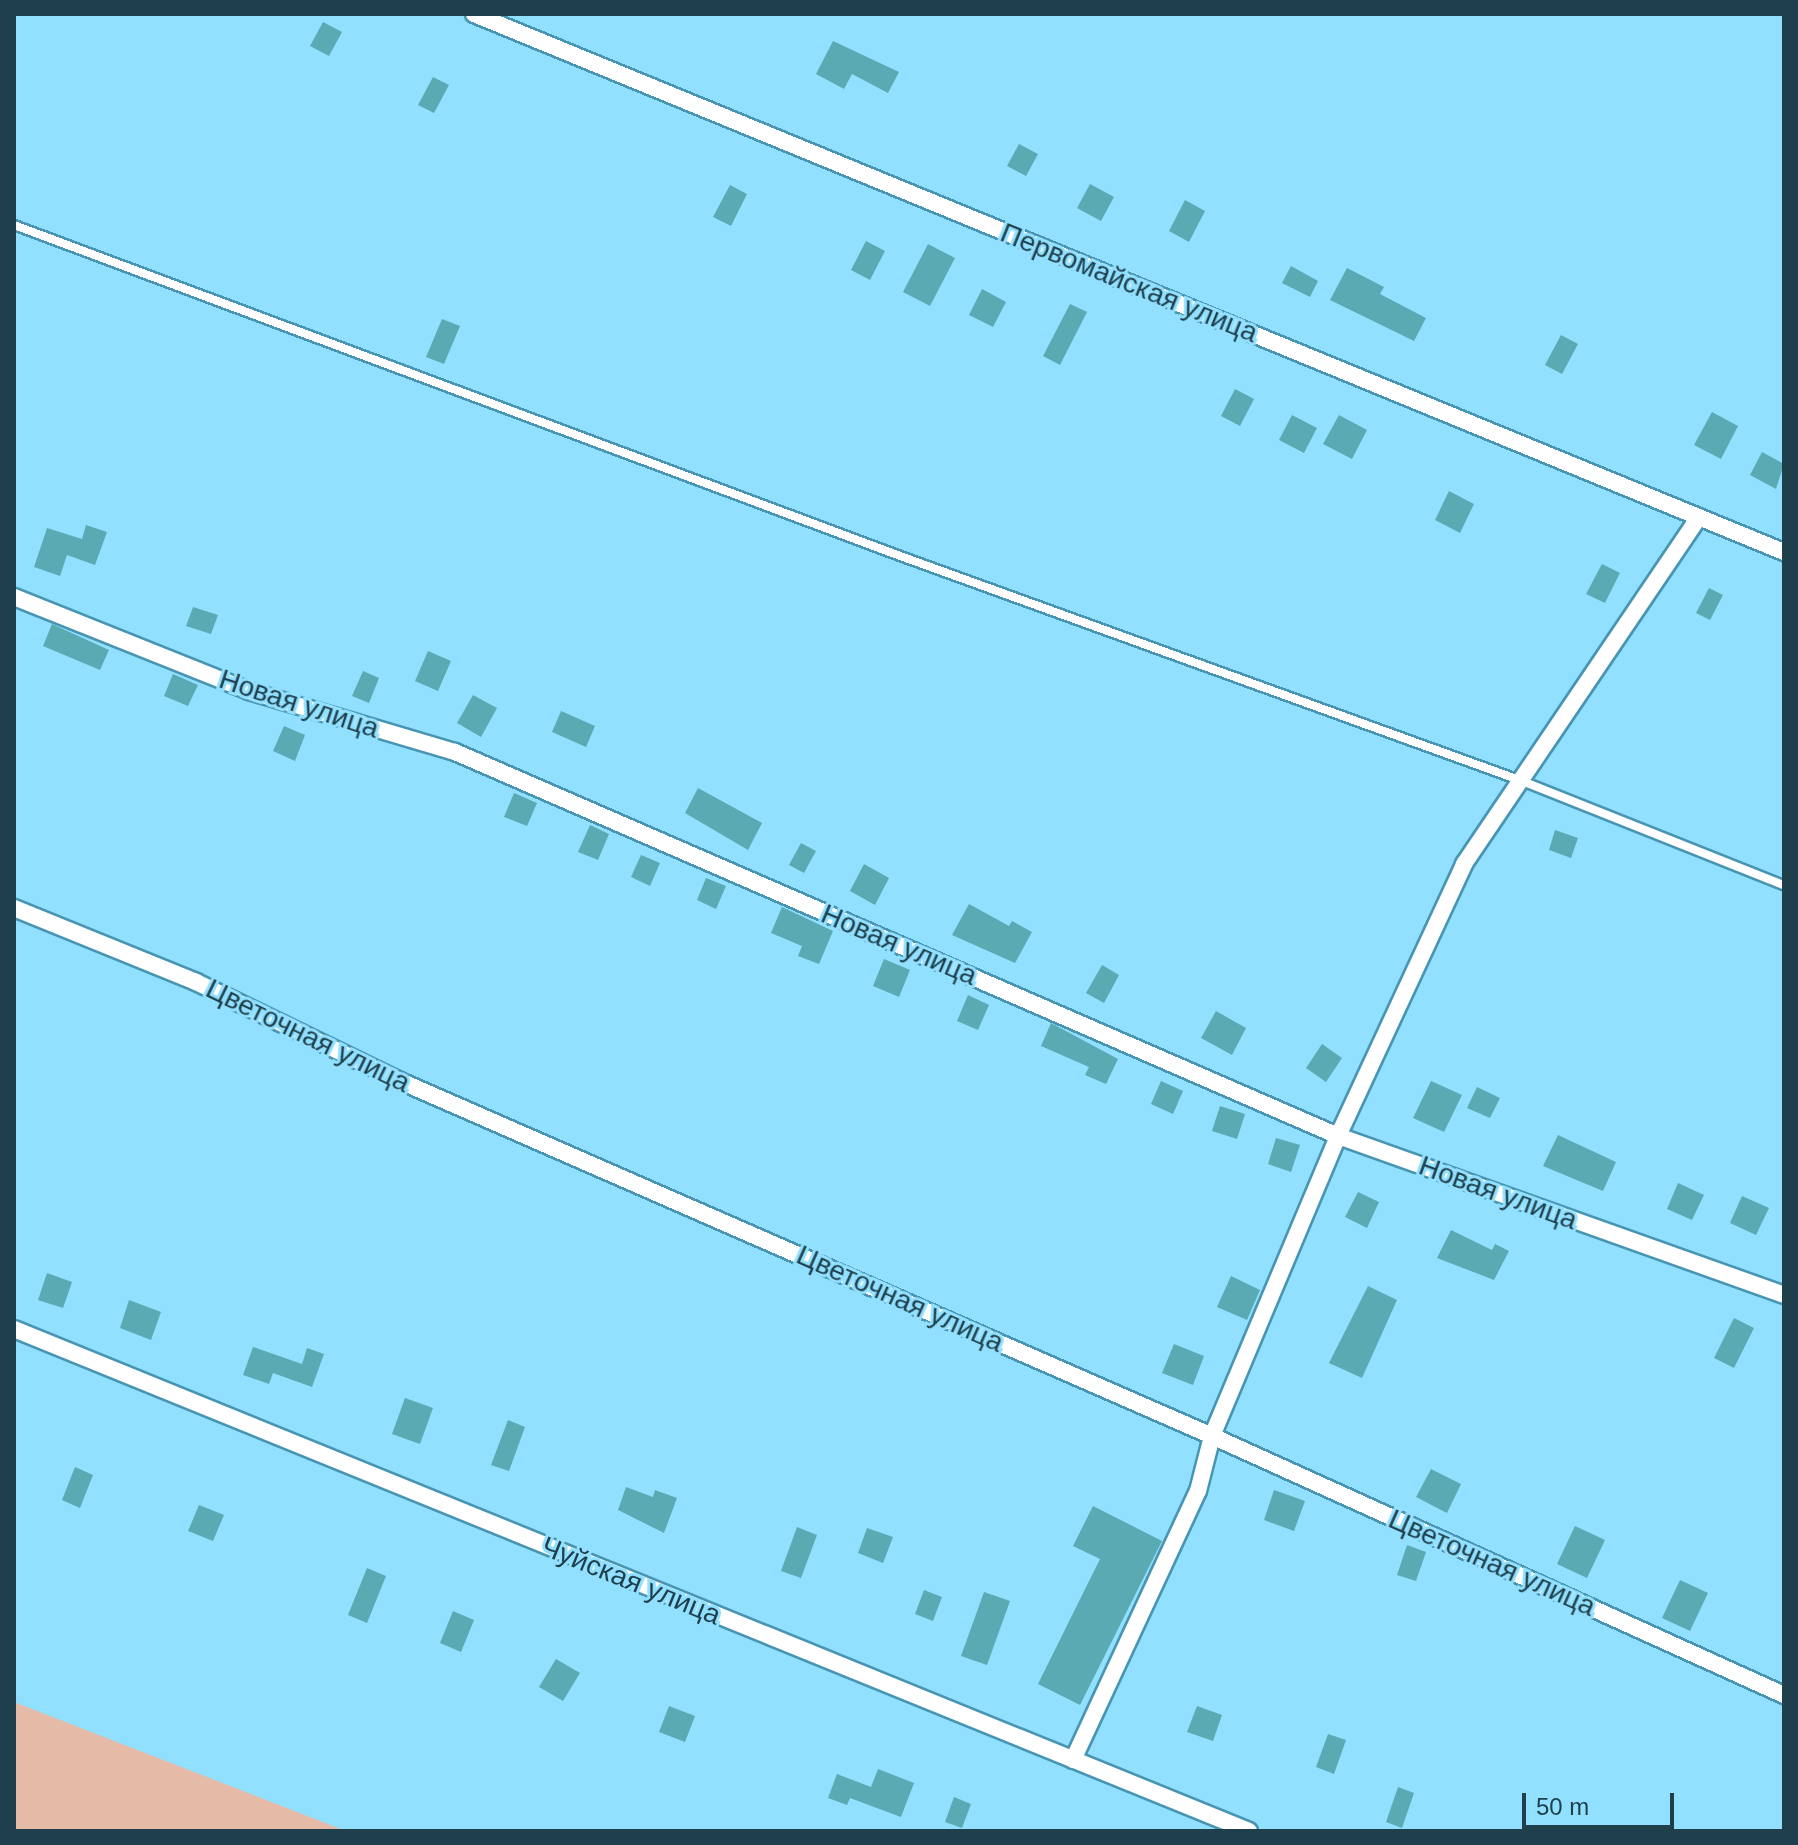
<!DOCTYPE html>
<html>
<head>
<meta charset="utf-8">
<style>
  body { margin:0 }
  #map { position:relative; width:1798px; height:1845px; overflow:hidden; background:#92e0ff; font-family:Arial,sans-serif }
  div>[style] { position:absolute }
  .green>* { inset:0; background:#e5bba8 }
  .building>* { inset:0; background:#59aab3 }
  .roads { filter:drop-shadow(2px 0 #4795b2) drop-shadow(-2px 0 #4795b2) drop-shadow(0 2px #4795b2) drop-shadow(0 -2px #4795b2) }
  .lane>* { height:8px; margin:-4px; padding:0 4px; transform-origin:4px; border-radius:4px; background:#fff }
  .street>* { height:16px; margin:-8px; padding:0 8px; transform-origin:8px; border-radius:8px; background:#fff }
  span { translate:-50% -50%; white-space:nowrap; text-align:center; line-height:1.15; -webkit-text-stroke:6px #92e0ff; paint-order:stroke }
  .street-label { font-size:28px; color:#1e3f4b }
  .frame { position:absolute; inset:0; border:16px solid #1e3f4b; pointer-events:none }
  .scale { position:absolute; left:1522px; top:1793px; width:152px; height:36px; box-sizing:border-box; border:4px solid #1e3f4b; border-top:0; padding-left:10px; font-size:24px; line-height:28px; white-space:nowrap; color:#1e3f4b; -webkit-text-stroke:6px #92e0ff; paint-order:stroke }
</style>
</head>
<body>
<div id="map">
  <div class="green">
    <div style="clip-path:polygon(14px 1702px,346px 1831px,14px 1831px)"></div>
  </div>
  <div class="building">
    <div style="clip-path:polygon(323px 22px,342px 32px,329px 56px,310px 46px)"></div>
    <div style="clip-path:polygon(833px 41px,899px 72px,888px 93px,852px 74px,844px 89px,816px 74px)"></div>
    <div style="clip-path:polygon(433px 77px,449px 85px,434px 113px,418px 105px)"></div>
    <div style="clip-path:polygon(1019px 144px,1038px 154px,1026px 176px,1007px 166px)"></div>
    <div style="clip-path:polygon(1090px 184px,1114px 197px,1101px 221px,1077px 208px)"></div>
    <div style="clip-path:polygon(730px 185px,747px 194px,731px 226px,713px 217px)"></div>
    <div style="clip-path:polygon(1185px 200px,1205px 211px,1189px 242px,1169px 231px)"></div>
    <div style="clip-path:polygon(866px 241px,885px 251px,870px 280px,851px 270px)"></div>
    <div style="clip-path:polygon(928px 244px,955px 258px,930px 306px,903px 292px)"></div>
    <div style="clip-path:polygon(1291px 266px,1318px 281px,1310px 297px,1282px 283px)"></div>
    <div style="clip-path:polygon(1347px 268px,1384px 287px,1380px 294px,1426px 318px,1414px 341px,1330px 300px)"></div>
    <div style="clip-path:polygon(982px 289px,1006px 302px,993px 327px,969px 315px)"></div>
    <div style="clip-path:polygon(1070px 304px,1087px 312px,1060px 365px,1043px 356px)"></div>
    <div style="clip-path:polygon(442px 319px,460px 326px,444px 364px,426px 357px)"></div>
    <div style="clip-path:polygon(1561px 335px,1578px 344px,1562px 374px,1545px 365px)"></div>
    <div style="clip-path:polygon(1235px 389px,1254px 399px,1240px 426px,1221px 416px)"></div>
    <div style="clip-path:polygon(1712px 412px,1738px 426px,1721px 459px,1694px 445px)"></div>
    <div style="clip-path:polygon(1292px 415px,1317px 428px,1304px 453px,1279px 440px)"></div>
    <div style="clip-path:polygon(1339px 415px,1367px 430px,1352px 459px,1323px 444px)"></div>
    <div style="clip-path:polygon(1762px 452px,1784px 464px,1776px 489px,1750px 475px)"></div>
    <div style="clip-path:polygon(1449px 491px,1474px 504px,1460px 533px,1435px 520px)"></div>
    <div style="clip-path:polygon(86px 525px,107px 532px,95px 565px,67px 555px,60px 576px,34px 567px,47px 528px,82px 539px)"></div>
    <div style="clip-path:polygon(1602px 564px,1620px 573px,1605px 603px,1586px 594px)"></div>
    <div style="clip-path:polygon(1709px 588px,1723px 595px,1710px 620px,1696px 613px)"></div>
    <div style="clip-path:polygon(193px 607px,218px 615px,211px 634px,186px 626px)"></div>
    <div style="clip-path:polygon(52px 624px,109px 650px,100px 670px,43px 646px)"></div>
    <div style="clip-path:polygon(428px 651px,451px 661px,438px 691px,415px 681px)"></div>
    <div style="clip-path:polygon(363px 671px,379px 678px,369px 703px,352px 696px)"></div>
    <div style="clip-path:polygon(173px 674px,198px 685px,188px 706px,164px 696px)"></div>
    <div style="clip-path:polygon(473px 695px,497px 708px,481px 737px,457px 723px)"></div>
    <div style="clip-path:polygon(561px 711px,595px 726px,586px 747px,552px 732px)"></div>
    <div style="clip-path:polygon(284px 726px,305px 735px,295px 761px,273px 751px)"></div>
    <div style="clip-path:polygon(698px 788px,762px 823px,748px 850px,685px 813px)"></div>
    <div style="clip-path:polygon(514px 793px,537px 803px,527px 826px,504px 817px)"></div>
    <div style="clip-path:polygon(590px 825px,609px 834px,598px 860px,578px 852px)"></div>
    <div style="clip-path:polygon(1555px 830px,1578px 838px,1571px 858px,1549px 850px)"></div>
    <div style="clip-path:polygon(801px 843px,816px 851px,804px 873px,789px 865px)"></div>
    <div style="clip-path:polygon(641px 855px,660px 863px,650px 886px,631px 877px)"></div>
    <div style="clip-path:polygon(864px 864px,889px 878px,875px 905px,850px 891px)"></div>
    <div style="clip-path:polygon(706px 878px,726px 886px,716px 909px,697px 900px)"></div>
    <div style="clip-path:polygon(969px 904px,1009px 926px,1012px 921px,1032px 932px,1015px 963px,952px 935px)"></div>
    <div style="clip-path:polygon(782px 907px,833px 931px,819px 964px,798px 956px,802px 946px,771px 933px)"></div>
    <div style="clip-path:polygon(884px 959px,910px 970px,899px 997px,873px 986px)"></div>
    <div style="clip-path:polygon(1102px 965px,1119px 975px,1104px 1003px,1086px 993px)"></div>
    <div style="clip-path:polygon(968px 995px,989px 1005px,978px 1030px,957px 1021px)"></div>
    <div style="clip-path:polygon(1216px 1011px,1246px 1028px,1232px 1055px,1201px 1038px)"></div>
    <div style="clip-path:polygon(1051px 1023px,1118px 1059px,1106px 1084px,1085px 1075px,1089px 1067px,1041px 1046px)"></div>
    <div style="clip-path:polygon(1322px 1044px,1342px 1058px,1326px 1082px,1306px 1068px)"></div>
    <div style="clip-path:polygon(1161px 1081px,1183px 1091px,1173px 1114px,1151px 1104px)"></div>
    <div style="clip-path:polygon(1431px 1081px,1462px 1095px,1444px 1132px,1413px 1118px)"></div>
    <div style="clip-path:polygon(1477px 1087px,1500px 1098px,1490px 1118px,1467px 1108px)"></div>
    <div style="clip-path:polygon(1220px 1106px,1245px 1114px,1237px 1139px,1212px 1131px)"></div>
    <div style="clip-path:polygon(1558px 1135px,1616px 1162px,1603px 1191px,1543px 1166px)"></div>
    <div style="clip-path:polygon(1276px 1138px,1300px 1145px,1291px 1172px,1268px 1164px)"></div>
    <div style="clip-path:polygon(1678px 1183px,1704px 1195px,1692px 1220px,1667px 1209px)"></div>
    <div style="clip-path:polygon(1358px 1192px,1379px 1202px,1367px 1228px,1345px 1217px)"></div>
    <div style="clip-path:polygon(1742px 1196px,1769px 1208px,1756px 1235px,1730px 1223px)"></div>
    <div style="clip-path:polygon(1451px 1230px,1492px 1250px,1495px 1244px,1509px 1251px,1494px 1280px,1437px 1258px)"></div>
    <div style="clip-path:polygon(47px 1273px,72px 1282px,63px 1308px,38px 1300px)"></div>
    <div style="clip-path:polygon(1231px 1276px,1260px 1290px,1247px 1320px,1217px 1307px)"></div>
    <div style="clip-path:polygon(1368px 1286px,1397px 1300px,1362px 1378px,1329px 1363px)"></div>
    <div style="clip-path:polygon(129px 1300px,161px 1312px,151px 1340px,120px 1328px)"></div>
    <div style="clip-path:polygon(1734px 1318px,1754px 1328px,1734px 1368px,1714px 1358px)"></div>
    <div style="clip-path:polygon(1174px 1344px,1204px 1356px,1193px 1385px,1162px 1373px)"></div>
    <div style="clip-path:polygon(253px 1347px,302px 1364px,307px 1348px,324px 1354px,312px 1387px,273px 1373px,269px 1384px,243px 1375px)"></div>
    <div style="clip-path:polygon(405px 1398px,433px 1408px,420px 1444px,392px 1434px)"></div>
    <div style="clip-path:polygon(508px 1420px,525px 1427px,509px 1471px,491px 1465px)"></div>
    <div style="clip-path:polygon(75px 1467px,93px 1475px,80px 1508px,62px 1500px)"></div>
    <div style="clip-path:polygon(1431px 1469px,1461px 1484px,1447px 1513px,1416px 1497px)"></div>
    <div style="clip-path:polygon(626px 1487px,653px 1497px,655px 1490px,677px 1498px,664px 1533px,618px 1510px)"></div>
    <div style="clip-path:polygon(1274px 1490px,1305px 1501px,1294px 1531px,1264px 1520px)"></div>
    <div style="clip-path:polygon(199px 1505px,224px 1515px,213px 1541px,188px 1531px)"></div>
    <div style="clip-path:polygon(1093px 1506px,1162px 1541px,1080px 1705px,1038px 1684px,1100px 1559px,1073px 1546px)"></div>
    <div style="clip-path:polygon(1575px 1526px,1605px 1540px,1587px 1578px,1557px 1564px)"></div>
    <div style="clip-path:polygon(797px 1527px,817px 1535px,801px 1578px,781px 1571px)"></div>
    <div style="clip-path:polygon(867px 1528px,893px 1537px,883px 1563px,858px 1553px)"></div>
    <div style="clip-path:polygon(1407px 1545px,1426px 1552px,1416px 1581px,1397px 1575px)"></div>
    <div style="clip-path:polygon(367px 1568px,386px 1576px,367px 1623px,348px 1615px)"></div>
    <div style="clip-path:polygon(1680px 1580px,1708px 1593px,1690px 1631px,1662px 1618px)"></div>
    <div style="clip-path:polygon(924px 1590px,942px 1597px,933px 1621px,915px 1614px)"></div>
    <div style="clip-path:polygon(984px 1592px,1010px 1601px,987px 1665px,961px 1656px)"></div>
    <div style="clip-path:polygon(453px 1611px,474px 1620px,461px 1652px,440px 1643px)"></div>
    <div style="clip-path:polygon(556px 1659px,580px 1673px,563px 1701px,539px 1687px)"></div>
    <div style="clip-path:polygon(669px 1706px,695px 1716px,685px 1742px,659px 1732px)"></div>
    <div style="clip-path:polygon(1197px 1706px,1222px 1715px,1213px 1741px,1187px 1732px)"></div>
    <div style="clip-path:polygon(1328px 1734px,1346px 1740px,1334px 1774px,1316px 1767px)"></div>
    <div style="clip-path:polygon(878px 1769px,914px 1783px,901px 1817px,850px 1798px,847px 1805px,828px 1798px,837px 1774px,871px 1787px)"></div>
    <div style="clip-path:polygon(1398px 1787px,1414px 1793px,1402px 1828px,1386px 1822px)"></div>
    <div style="clip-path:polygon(954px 1797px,971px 1804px,962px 1828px,945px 1822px)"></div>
  </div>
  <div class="roads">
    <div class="lane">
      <div style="left:14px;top:225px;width:949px;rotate:20.48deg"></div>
      <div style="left:903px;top:557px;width:658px;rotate:19.89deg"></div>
      <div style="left:1522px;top:781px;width:282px;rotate:21.7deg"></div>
    </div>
    <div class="street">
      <div style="left:474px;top:14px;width:1416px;rotate:22.33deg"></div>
      <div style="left:14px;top:597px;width:253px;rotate:21.8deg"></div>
      <div style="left:249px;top:691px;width:215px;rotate:16.5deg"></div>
      <div style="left:455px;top:752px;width:963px;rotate:23.5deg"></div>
      <div style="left:1338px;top:1136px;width:473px;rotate:19.6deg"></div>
      <div style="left:14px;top:908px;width:196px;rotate:22.1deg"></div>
      <div style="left:196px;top:982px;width:227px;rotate:25.9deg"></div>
      <div style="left:400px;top:1081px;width:886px;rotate:23.61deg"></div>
      <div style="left:1212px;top:1436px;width:628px;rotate:24.36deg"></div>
      <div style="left:14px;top:1329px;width:1333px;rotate:22.12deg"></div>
      <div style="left:1073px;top:1760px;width:297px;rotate:-65.1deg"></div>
      <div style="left:1198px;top:1491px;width:57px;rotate:-75.7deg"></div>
      <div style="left:1212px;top:1436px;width:325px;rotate:-67.2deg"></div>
      <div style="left:1338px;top:1136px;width:300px;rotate:-65.1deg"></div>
      <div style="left:1464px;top:864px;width:419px;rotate:-55.9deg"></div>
    </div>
  </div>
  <div class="street-label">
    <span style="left:1129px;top:283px;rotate:22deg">Первомайская улица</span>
    <span style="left:299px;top:704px;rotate:18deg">Новая улица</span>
    <span style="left:899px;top:945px;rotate:23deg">Новая улица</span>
    <span style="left:308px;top:1036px;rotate:26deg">Цветочная улица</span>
    <span style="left:1498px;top:1193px;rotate:20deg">Новая улица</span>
    <span style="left:900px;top:1299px;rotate:24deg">Цветочная улица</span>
    <span style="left:1492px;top:1563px;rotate:24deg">Цветочная улица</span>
    <span style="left:631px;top:1581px;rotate:22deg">Чуйская улица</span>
  </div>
  <div class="frame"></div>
  <div class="scale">50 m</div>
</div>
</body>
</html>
